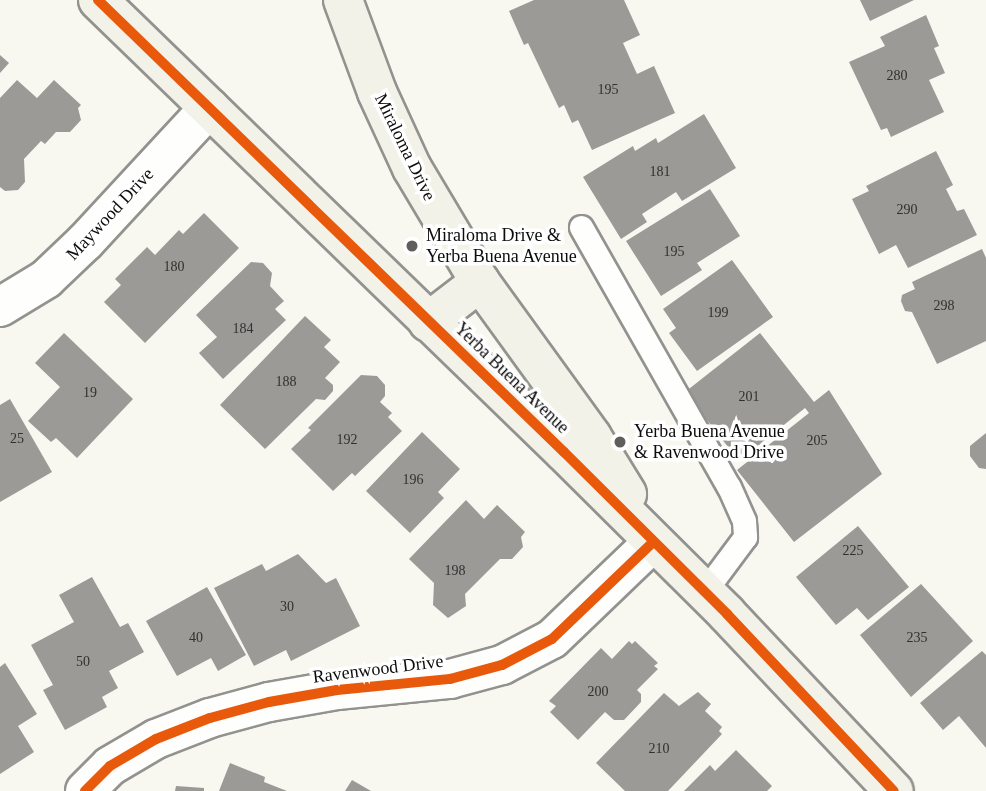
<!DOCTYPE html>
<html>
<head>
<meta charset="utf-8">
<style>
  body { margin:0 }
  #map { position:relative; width:986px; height:791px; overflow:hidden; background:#f8f7f0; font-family:"Times New Roman",serif }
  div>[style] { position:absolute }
  .building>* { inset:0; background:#9c9a96 }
  .roads { filter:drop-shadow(2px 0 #92928f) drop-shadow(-2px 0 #92928f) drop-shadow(0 2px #92928f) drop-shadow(0 -2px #92928f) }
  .lane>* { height:23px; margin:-11.5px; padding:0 11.5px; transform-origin:11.5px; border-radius:11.5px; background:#fefefd }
  .street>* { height:38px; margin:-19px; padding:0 19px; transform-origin:19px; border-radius:19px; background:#fefefd }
  .secondary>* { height:38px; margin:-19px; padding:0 19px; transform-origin:19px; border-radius:19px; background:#f3f2e9 }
  .cycleway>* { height:10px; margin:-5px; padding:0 5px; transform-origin:5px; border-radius:5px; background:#e8590c }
  .dots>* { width:19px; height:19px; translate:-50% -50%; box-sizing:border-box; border:4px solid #fff; border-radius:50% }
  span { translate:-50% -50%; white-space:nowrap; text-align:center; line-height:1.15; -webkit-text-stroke:7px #fff; paint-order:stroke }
  .number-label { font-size:14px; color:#30302e }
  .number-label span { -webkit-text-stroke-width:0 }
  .street-label { font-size:18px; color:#0c0c0c }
  .poi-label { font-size:18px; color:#0c0c0c }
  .left { translate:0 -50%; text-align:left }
</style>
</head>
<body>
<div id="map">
  <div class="building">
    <div style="clip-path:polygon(534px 0,624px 0,640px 35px,623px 43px,637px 74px,654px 66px,675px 113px,592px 150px,578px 120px,572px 123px,564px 105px,559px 108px,528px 43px,524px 45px,509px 11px)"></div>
    <div style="clip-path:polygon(860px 0,914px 0,870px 21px)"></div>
    <div style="clip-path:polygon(926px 15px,939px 46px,934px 48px,945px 73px,929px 80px,944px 112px,891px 137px,887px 128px,881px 130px,849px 62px,885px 46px,880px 37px)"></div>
    <div style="clip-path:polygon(0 55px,9px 63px,0 73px)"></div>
    <div style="clip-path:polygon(17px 80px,37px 98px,54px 80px,81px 105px,78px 108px,81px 120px,70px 132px,56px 132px,45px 144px,41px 141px,24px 159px,25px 182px,18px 190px,5px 191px,0 187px,0 98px)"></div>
    <div style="clip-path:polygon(704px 114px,736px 168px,682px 201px,676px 192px,642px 214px,647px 222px,621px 239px,583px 177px,633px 146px,635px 151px,656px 138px,658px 143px)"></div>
    <div style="clip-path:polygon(936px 151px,953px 185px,946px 189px,957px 211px,964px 209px,977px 235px,908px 268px,896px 245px,879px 254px,852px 199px,869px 191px,866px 186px)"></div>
    <div style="clip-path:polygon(710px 189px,740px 236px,697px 263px,702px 270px,661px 296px,626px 241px)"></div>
    <div style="clip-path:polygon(204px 213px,239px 248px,145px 343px,104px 302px,121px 285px,115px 279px,147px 247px,155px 255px,179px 230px,183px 234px)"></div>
    <div style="clip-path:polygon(982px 249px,986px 258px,986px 341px,937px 364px,912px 312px,905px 311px,901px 301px,902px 295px,915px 289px,912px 282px)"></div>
    <div style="clip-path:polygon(732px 260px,773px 317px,697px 371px,669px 333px,676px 328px,663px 309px)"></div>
    <div style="clip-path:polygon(251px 262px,263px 263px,272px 273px,270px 286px,284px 301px,275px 309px,286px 320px,223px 379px,199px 353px,217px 337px,196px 315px)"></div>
    <div style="clip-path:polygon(305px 316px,331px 340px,324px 347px,340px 362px,325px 378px,333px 385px,333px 391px,325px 400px,316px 399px,265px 449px,220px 405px)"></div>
    <div style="clip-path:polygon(64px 333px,133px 399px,77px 458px,56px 438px,51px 442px,28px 421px,60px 387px,35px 363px)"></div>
    <div style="clip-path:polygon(760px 333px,814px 402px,829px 390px,882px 474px,794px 542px,737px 470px,809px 413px,805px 408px,739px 461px,685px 392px)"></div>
    <div style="clip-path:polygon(361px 375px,377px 376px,385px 385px,385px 396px,380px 402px,392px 413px,388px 417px,402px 431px,355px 476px,352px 473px,333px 491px,291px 449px,311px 430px,308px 428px)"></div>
    <div style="clip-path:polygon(10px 399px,52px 472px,0 502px,0 405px)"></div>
    <div style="clip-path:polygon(422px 432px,460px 469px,438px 492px,444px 498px,410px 533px,366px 491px)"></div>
    <div style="clip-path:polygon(986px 433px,986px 469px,979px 468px,970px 456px,970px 446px)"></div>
    <div style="clip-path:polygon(466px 500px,484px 519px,497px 505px,525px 532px,521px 537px,523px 547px,512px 559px,500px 559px,465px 594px,466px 606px,448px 618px,433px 605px,434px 583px,409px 559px)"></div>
    <div style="clip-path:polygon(858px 526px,909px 587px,868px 620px,857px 608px,836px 625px,796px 577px)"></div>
    <div style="clip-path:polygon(298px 554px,326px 583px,336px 578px,360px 626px,291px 661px,286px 650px,254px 666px,214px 588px,262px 564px,266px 571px)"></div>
    <div style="clip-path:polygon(92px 577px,120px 627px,128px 623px,144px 652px,109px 671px,118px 688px,102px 697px,107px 707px,65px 730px,43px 690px,53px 685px,31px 645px,74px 622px,59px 595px)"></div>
    <div style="clip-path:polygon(921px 584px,973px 641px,911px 697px,860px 635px)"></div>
    <div style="clip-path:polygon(207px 587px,246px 655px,218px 671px,211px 658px,177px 676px,146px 621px)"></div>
    <div style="clip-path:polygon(629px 641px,632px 644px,635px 641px,658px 663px,654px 666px,658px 669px,637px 690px,641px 694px,641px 702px,624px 720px,614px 720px,605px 712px,578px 740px,550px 712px,556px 706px,549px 701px,601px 648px,612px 659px)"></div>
    <div style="clip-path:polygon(982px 651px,986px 655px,986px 748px,959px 716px,943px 730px,920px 703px)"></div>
    <div style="clip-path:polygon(5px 663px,37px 714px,18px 726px,34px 752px,0 774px,0 667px)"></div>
    <div style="clip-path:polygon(698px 692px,711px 704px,705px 711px,722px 727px,719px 731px,722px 734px,668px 791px,625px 791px,596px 763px,664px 693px,679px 706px)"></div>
    <div style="clip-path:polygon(736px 750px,772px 786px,767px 791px,684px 791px,710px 765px,715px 771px)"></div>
    <div style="clip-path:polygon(230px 763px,265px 777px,264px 782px,287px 791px,219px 791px)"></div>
    <div style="clip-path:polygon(352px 780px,371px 791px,345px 791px)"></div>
    <div style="clip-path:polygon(176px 786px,204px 788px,204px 791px,175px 791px)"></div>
  </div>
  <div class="roads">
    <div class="lane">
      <div style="left:581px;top:227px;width:299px;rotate:60.4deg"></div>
      <div style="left:729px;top:487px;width:37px;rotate:66deg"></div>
      <div style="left:744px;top:521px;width:16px;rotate:86deg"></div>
      <div style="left:745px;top:537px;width:69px;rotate:126.7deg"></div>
    </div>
    <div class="street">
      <div style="left:0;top:307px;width:54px;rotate:-31.3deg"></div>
      <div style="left:46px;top:279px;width:54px;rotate:-43.5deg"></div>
      <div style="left:85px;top:242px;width:183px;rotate:-47.2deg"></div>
      <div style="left:85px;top:791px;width:35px;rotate:-45deg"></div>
      <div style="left:110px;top:766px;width:53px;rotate:-30.4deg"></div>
      <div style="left:156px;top:739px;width:58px;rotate:-21.3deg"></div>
      <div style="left:210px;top:718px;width:61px;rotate:-15.2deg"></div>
      <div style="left:269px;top:702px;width:69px;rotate:-10deg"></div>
      <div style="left:337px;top:690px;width:114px;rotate:-5.6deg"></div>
      <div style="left:450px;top:679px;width:54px;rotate:-15.1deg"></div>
      <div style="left:502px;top:665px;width:56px;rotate:-27.5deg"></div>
      <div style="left:552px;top:639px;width:140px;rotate:-43.8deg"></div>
    </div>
    <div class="secondary">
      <div style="left:98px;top:0;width:649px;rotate:44.13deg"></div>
      <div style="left:564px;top:452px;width:230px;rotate:44.8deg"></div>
      <div style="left:727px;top:614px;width:243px;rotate:46.7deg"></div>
      <div style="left:343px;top:0;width:98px;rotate:69.7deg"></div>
      <div style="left:377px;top:92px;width:84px;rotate:65.3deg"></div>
      <div style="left:412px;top:168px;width:133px;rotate:59.2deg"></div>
      <div style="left:480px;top:282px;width:191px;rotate:54.1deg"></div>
      <div style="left:592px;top:437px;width:67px;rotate:58.4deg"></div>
      <div style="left:428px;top:322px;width:66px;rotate:-37.6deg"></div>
    </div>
  </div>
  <div class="cycleway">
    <div style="left:98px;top:0;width:649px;rotate:44.13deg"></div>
    <div style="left:564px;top:452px;width:230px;rotate:44.8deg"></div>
    <div style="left:727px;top:614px;width:243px;rotate:46.7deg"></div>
    <div style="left:85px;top:791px;width:35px;rotate:-45deg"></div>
    <div style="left:110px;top:766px;width:53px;rotate:-30.4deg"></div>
    <div style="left:156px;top:739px;width:58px;rotate:-21.3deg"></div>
    <div style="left:210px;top:718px;width:61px;rotate:-15.2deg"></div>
    <div style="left:269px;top:702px;width:69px;rotate:-10deg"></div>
    <div style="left:337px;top:690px;width:114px;rotate:-5.6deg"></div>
    <div style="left:450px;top:679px;width:54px;rotate:-15.1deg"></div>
    <div style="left:502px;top:665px;width:56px;rotate:-27.5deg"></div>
    <div style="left:552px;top:639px;width:140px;rotate:-43.8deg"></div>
  </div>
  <div class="dots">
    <div style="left:412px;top:246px;background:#5f5e5c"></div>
    <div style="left:620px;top:442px;background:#5f5e5c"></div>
  </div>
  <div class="number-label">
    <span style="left:897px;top:76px">280</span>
    <span style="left:608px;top:90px">195</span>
    <span style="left:660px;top:172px">181</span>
    <span style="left:907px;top:210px">290</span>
    <span style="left:674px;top:252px">195</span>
    <span style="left:174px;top:267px">180</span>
    <span style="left:944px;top:306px">298</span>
    <span style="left:718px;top:313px">199</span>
    <span style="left:243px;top:329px">184</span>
    <span style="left:286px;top:382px">188</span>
    <span style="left:90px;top:393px">19</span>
    <span style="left:749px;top:397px">201</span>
    <span style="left:17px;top:439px">25</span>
    <span style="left:347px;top:440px">192</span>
    <span style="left:817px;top:441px">205</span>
    <span style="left:413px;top:480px">196</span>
    <span style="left:853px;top:551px">225</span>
    <span style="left:455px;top:571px">198</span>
    <span style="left:287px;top:607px">30</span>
    <span style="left:196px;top:638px">40</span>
    <span style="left:917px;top:638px">235</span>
    <span style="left:83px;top:662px">50</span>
    <span style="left:598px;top:692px">200</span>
    <span style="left:659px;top:749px">210</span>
  </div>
  <div class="street-label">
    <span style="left:405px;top:147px;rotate:64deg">Miraloma Drive</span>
    <span style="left:110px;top:214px;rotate:-47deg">Maywood Drive</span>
    <span style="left:512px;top:378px;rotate:44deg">Yerba Buena Avenue</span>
    <span style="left:378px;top:669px;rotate:-7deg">Ravenwood Drive</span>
  </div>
  <div class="poi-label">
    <span class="left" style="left:426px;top:246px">Miraloma Drive &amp;<br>Yerba Buena Avenue</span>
    <span class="left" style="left:634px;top:442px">Yerba Buena Avenue<br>&amp; Ravenwood Drive</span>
  </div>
</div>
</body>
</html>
